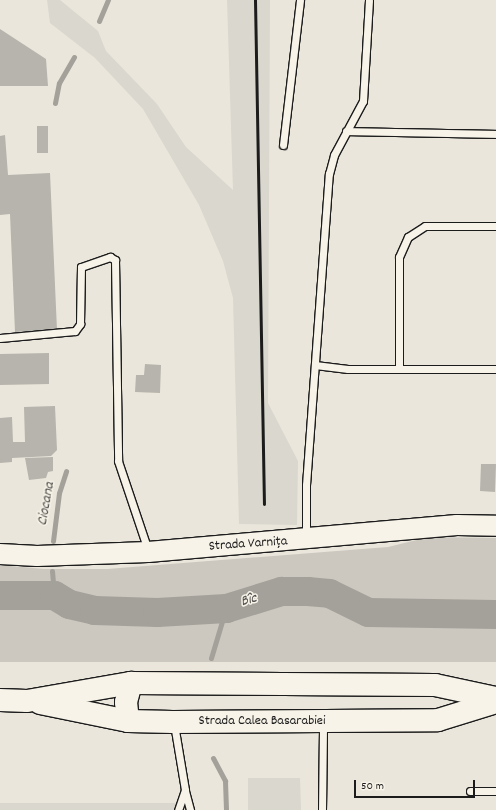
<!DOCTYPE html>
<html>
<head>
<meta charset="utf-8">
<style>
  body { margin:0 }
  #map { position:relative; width:496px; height:810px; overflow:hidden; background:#eae6dc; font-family:Dekko,sans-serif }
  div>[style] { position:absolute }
  .built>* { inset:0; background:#dad7ce }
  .green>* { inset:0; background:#ccc8c0 }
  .stream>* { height:5px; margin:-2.5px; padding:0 2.5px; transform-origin:2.5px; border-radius:2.5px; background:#a3a19a }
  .river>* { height:29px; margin:-14.5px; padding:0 14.5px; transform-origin:14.5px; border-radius:14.5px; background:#a3a19a }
  .building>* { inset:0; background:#b6b4ac }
  .roads { filter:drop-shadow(1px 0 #1c1c1c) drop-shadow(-1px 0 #1c1c1c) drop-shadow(0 1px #1c1c1c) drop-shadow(0 -1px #1c1c1c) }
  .lane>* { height:7px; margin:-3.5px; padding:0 3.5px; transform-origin:3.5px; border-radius:3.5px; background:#f7f3e8 }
  .secondary>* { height:20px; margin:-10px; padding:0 10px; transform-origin:10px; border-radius:10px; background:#f7f3e8 }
  .primary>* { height:22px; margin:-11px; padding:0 11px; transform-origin:11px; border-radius:11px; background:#f7f3e8 }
  .rail>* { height:3px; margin:-1.5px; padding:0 1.5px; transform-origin:1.5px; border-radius:1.5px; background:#1c1c1c }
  span { translate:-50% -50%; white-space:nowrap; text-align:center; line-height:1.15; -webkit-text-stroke:3px #f7f3e8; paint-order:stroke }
  .street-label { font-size:14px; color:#1c1c1c }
  .water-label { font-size:15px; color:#52514e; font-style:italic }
  .scale { position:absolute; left:354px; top:780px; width:121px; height:18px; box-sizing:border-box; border:2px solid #1c1c1c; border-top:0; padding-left:5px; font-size:12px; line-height:14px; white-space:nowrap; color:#1c1c1c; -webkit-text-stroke:3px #f7f3e8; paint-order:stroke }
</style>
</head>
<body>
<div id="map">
  <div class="built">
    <div style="clip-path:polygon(47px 0,60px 0,98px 31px,106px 51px,157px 104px,186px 147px,233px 190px,227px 0,270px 0,268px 403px,298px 461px,297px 525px,239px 524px,233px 298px,223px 261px,199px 205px,143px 109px,95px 58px,50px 23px)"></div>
    <div style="clip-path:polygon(248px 778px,300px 778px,301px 810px,248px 810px)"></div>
    <div style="clip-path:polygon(0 803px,179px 803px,181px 810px,0 810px)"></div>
  </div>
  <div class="green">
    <div style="clip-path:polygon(429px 537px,496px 538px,496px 662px,0 662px,0 565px,44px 569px,107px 569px,388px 547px)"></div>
  </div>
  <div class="stream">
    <div style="left:99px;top:21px;width:23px;rotate:-67deg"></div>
    <div style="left:55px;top:103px;width:20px;rotate:-79deg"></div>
    <div style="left:59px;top:83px;width:30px;rotate:-60deg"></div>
    <div style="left:53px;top:541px;width:48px;rotate:-82.9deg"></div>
    <div style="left:59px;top:493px;width:23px;rotate:-72deg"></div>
    <div style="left:52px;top:571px;width:24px;rotate:85deg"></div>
    <div style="left:211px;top:658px;width:52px;rotate:-73.3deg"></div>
    <div style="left:213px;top:758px;width:26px;rotate:62deg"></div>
    <div style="left:225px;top:781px;width:29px;rotate:88deg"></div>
  </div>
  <div class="river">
    <div style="left:0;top:595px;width:54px"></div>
    <div style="left:54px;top:595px;width:17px;rotate:31deg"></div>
    <div style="left:69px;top:604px;width:26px;rotate:13deg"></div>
    <div style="left:94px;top:610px;width:63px;rotate:1.8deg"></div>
    <div style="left:157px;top:612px;width:69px;rotate:-3.3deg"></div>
    <div style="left:226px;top:608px;width:58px;rotate:-17.2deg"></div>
    <div style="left:281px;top:591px;width:26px"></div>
    <div style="left:307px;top:591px;width:22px;rotate:5deg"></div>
    <div style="left:329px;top:593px;width:43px;rotate:26deg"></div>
    <div style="left:368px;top:612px;width:128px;rotate:0.9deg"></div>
  </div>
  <div class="building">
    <div style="clip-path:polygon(0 29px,46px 59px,48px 86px,0 86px)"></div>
    <div style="clip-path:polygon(37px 126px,48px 126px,48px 153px,37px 153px)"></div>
    <div style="clip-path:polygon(5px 135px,8px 175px,50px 173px,57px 330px,15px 332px,10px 214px,0 215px,0 136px)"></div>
    <div style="clip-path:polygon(49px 353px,49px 384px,0 385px,0 354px)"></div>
    <div style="clip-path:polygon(145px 364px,161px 365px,160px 393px,135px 392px,136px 375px,144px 375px)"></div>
    <div style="clip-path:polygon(55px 406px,57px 450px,51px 456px,12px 458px,12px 462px,0 463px,0 418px,12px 417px,13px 442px,25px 442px,24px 407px)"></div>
    <div style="clip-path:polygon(53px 457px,53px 471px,48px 472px,46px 478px,29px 480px,25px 458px)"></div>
    <div style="clip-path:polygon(481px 464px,496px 464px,495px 492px,480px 491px)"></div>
  </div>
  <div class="roads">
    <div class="lane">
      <div style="left:346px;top:131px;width:150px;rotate:1.1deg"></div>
      <div style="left:283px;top:145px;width:146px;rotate:-83.3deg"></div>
      <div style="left:0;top:338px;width:75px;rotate:-5.3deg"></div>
      <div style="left:75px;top:331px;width:9px;rotate:-54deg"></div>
      <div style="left:80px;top:324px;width:57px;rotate:-89deg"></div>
      <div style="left:81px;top:267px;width:31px;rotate:-19deg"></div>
      <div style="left:110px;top:257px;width:6px;rotate:31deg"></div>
      <div style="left:115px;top:260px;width:201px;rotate:89.1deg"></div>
      <div style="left:118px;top:461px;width:94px;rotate:71.4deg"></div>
      <div style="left:315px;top:365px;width:33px;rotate:7deg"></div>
      <div style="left:348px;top:369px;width:148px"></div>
      <div style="left:399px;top:367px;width:110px;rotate:-90deg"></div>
      <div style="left:399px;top:257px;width:22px;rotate:-66deg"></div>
      <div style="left:408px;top:237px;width:20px;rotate:-33deg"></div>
      <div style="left:425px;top:226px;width:71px"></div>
      <div style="left:306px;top:537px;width:52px;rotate:-90deg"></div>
      <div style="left:306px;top:485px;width:312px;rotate:-85.8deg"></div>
      <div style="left:329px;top:174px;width:20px;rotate:-75deg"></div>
      <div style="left:334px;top:155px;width:61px;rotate:-61.8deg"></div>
      <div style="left:363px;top:101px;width:101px;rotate:-86.6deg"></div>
      <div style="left:174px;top:724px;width:67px;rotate:80.5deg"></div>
      <div style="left:185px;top:790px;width:21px;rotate:109deg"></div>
      <div style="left:185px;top:791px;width:20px;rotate:75deg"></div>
      <div style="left:470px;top:791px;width:26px"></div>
      <div style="left:322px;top:810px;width:88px;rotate:-89.3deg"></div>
    </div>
    <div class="secondary">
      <div style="left:0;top:554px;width:37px;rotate:3deg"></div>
      <div style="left:37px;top:556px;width:111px;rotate:-2.1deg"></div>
      <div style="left:148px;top:552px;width:310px;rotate:-5deg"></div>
      <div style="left:457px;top:525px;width:39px;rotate:1deg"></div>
    </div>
    <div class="primary">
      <div style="left:0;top:700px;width:27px;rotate:2deg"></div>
      <div style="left:27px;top:701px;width:106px;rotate:-9.8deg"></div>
      <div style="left:131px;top:683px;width:304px;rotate:0.4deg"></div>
      <div style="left:435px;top:685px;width:62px;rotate:12deg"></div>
      <div style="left:40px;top:703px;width:90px;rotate:11.6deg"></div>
      <div style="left:128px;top:721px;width:45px;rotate:1.3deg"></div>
      <div style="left:173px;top:722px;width:265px;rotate:-0.4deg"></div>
      <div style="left:438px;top:720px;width:61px;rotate:-17.2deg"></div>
      <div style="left:128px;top:721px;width:19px;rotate:-96deg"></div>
      <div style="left:126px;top:702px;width:20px;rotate:-75deg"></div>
    </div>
  </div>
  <div class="rail">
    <div style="left:255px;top:0;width:504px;rotate:88.98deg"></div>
  </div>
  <div class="street-label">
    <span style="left:248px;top:544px;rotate:-4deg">Strada Varnița</span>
    <span style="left:262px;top:721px">Strada Calea Basarabiei</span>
  </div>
  <div class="water-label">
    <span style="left:47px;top:504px;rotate:-80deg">Ciocana</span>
    <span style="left:249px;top:601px;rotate:-17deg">Bîc</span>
  </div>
  <div class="scale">50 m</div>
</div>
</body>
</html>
